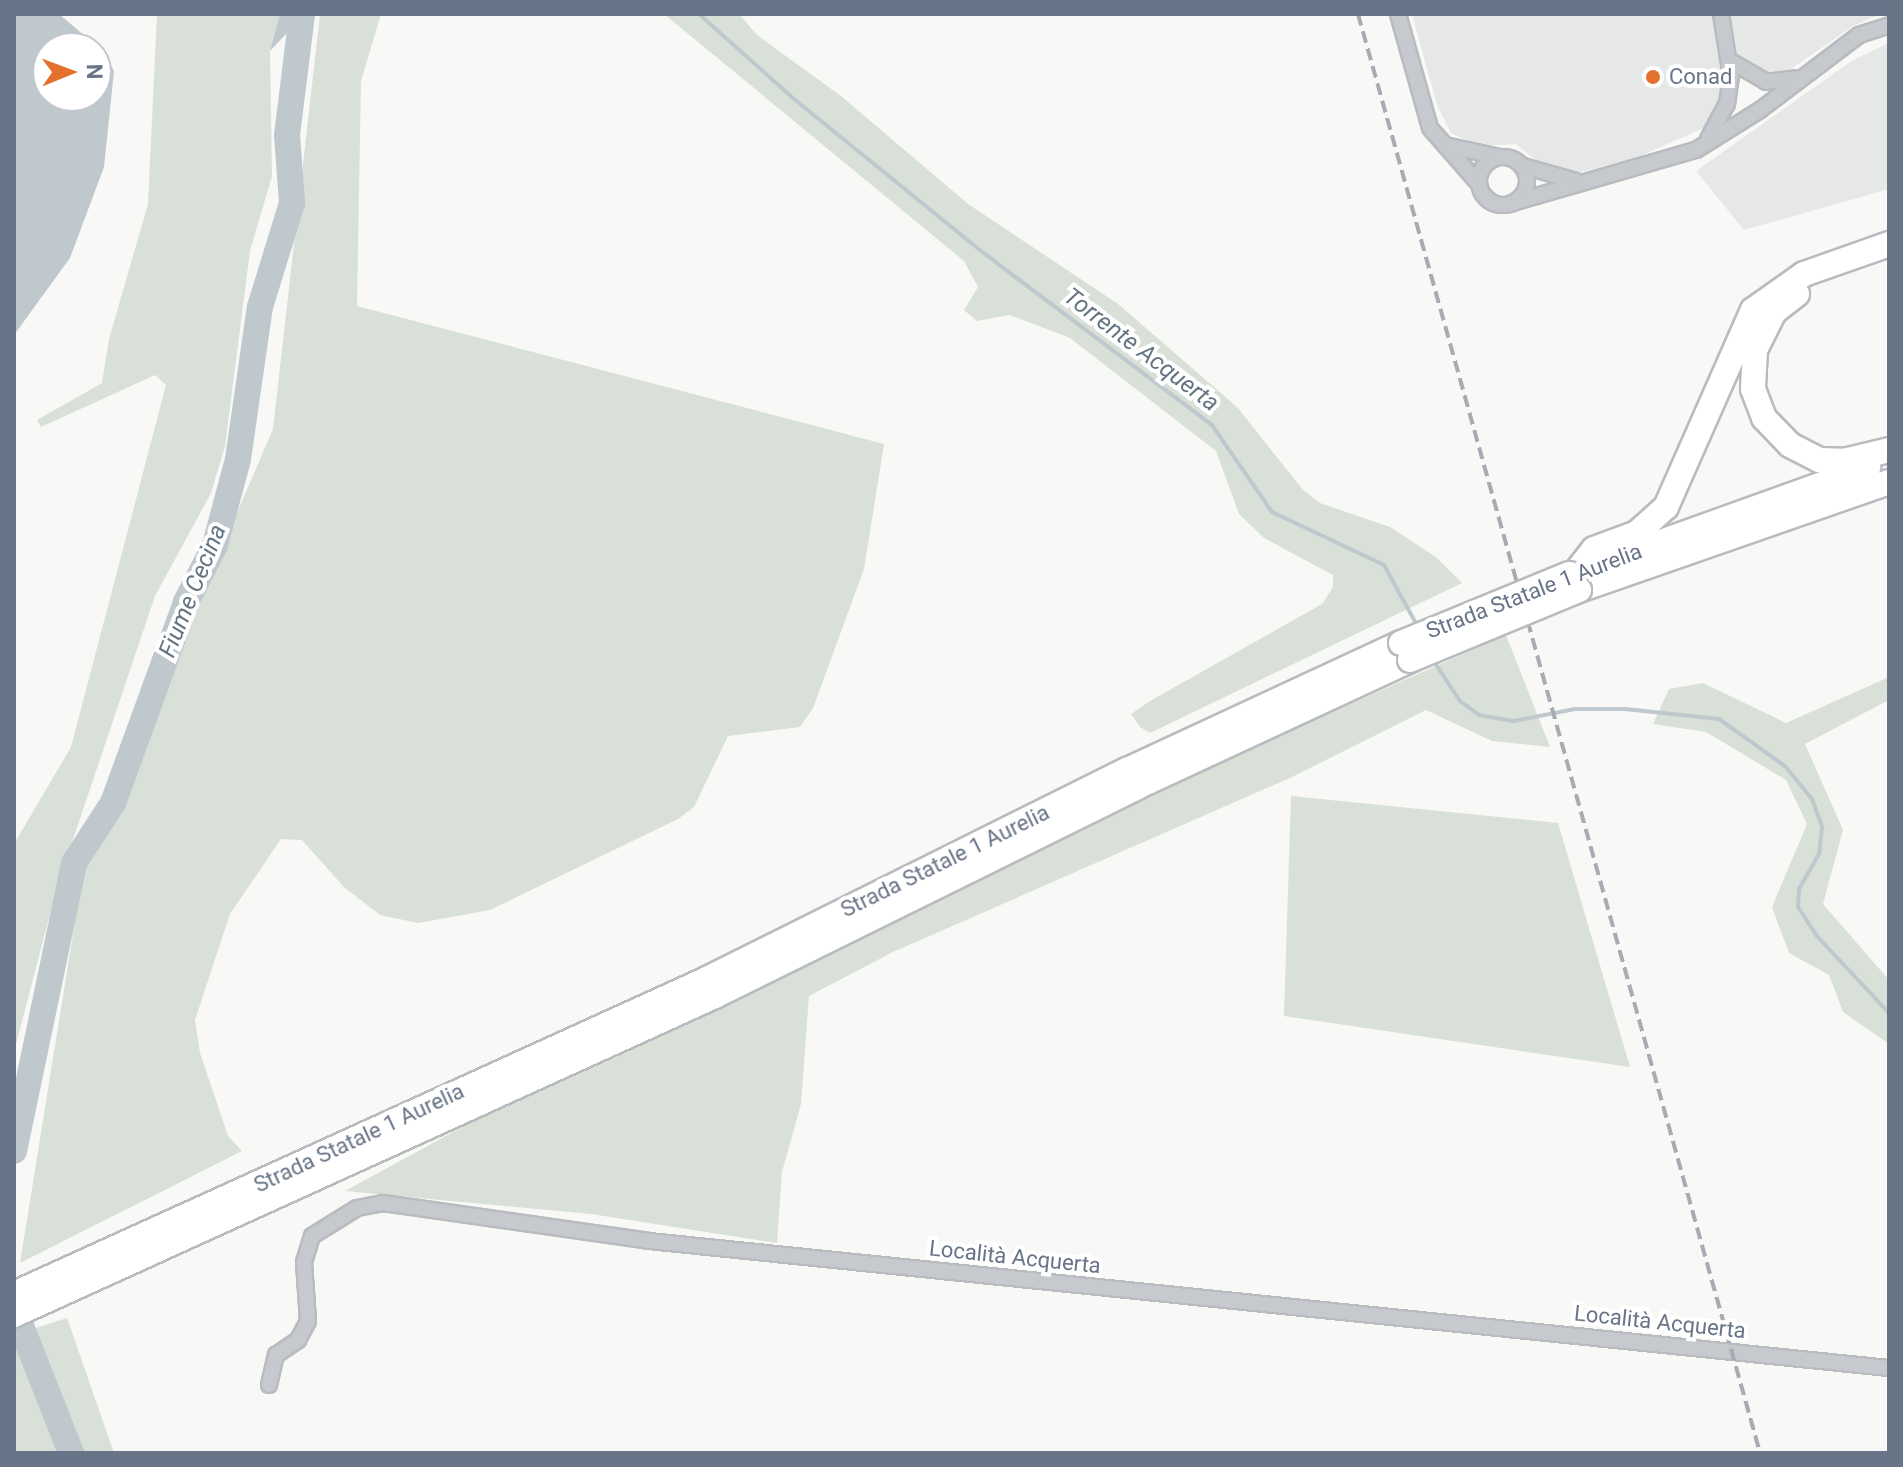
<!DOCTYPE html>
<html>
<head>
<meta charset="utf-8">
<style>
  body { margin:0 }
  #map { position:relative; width:1903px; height:1467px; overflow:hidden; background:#f8f8f6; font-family:Roboto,sans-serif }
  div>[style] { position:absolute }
  .built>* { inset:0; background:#e6e7e7 }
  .green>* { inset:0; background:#d9e0d7 }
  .water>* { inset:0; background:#bfc8cd }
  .stream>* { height:4px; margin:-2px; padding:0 2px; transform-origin:2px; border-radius:2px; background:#bfc8cd }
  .river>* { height:26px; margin:-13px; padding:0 13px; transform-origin:13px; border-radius:13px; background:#bfc8cd }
  .roads { filter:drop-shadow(2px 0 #b9bbbf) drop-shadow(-2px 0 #b9bbbf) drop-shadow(0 2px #b9bbbf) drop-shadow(0 -2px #b9bbbf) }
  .minor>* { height:14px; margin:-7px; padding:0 7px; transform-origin:7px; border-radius:7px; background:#c6c9cd }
  .minor>.ring { margin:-7px; padding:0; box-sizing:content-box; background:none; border:14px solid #c6c9cd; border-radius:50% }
  .trunk>* { height:24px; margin:-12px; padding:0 12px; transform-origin:12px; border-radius:12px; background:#fff }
  .rail>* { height:4px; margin-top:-2px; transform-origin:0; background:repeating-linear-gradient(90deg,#a7abb2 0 12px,transparent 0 18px) }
  .bridges { filter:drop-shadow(2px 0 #b9bbbf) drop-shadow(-2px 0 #b9bbbf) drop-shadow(0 2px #b9bbbf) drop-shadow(0 -2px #b9bbbf) }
  .trunk-bridge>* { height:24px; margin:-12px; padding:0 12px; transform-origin:12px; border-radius:12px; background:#fff }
  .dots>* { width:22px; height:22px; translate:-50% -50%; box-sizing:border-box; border:4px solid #fff; border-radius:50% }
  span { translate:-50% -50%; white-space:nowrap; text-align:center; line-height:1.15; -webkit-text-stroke:8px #fff; paint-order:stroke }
  .poi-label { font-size:22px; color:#687487 }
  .left { translate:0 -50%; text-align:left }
  .street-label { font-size:22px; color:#687487 }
  .water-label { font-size:24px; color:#637582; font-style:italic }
  .frame { position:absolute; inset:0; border:16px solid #687487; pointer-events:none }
  .north { position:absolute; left:32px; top:32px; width:80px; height:80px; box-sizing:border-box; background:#fff; border:2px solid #c3c7cf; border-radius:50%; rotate:89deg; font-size:22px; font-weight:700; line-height:32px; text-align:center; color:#687487 }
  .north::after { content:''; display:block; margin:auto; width:28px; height:36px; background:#e2712d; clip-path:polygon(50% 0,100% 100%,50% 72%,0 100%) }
</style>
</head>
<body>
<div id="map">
  <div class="built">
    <div style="clip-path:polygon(1412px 14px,1881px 14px,1853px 26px,1781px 76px,1769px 78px,1742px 62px,1725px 80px,1723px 97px,1706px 127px,1638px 157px,1573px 174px,1550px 172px,1516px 144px,1479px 146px,1451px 133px,1437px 105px)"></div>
    <div style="clip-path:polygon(1889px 43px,1889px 189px,1744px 230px,1696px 171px,1853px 60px)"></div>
  </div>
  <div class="green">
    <div style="clip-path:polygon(157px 14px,280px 14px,270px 51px,272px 176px,250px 251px,225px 446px,211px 493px,155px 596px,57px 887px,14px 1052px,14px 844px,71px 747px,166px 385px,155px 375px,41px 427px,37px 420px,102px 383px,109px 339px,148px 204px)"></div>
    <div style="clip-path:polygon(320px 14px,381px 14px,361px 81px,357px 306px,884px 444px,864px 569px,813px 708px,800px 727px,728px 736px,694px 807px,678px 819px,490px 910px,418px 923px,380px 915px,344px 887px,302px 840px,281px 839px,230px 914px,195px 1020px,200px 1053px,228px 1136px,242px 1151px,20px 1263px,83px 872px,273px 429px)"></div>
    <div style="clip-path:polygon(664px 14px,739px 14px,757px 35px,841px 96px,968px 204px,1118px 304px,1237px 407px,1303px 490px,1320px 503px,1390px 527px,1436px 557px,1462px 583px,1150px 733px,1140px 727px,1131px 714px,1150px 701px,1322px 604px,1333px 587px,1333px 575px,1264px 538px,1239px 514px,1216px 451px,1070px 338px,1010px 315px,977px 321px,964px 310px,978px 287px,964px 261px)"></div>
    <div style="clip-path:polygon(1506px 635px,1550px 747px,1492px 741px,1426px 710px,1292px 777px,893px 952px,809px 996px,801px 1104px,782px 1172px,777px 1243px,591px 1214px,345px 1191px,466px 1125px,630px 1051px,1249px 749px)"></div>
    <div style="clip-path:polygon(1889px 677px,1889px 700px,1805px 744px,1843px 830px,1823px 904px,1889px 980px,1889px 1044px,1843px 1012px,1829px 975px,1789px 953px,1772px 907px,1807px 824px,1786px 780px,1706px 732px,1653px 724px,1669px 689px,1703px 683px,1786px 723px)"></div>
    <div style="clip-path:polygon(1291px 796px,1558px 823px,1630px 1067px,1284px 1016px)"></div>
    <div style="clip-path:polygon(67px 1318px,114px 1453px,14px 1453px,14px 1335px)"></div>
  </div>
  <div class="water">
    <div style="clip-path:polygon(evenodd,14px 14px,59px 14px,105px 53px,114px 71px,104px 167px,70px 258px,14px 335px,14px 14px,48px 48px,96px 48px,96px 96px,48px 96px,48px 48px)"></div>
    <div style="clip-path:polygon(280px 14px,305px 14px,270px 51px)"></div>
  </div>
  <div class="stream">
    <div style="left:699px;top:14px;width:127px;rotate:41.8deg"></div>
    <div style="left:794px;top:99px;width:241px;rotate:39.1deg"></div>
    <div style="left:981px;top:251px;width:289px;rotate:37deg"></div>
    <div style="left:1212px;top:425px;width:106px;rotate:55.4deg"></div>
    <div style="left:1272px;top:512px;width:124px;rotate:25.3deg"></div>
    <div style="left:1384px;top:565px;width:71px;rotate:61.3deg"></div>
    <div style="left:1433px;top:660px;width:49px;rotate:56.6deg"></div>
    <div style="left:1460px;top:701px;width:24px;rotate:36deg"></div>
    <div style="left:1479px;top:715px;width:36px;rotate:10deg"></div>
    <div style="left:1514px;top:721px;width:62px;rotate:-11.1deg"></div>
    <div style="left:1575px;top:709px;width:50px"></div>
    <div style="left:1625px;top:709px;width:95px;rotate:6.1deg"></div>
    <div style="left:1719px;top:719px;width:81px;rotate:35.5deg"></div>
    <div style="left:1785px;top:766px;width:43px;rotate:50.7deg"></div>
    <div style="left:1812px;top:799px;width:30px;rotate:70deg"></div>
    <div style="left:1822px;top:827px;width:27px;rotate:96deg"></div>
    <div style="left:1819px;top:854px;width:40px;rotate:119.7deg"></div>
    <div style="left:1799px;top:889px;width:18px;rotate:93deg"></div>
    <div style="left:1798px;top:907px;width:33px;rotate:57deg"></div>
    <div style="left:1816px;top:935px;width:107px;rotate:46.9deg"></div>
  </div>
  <div class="river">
    <div style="left:14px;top:1151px;width:294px;rotate:-78.2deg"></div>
    <div style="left:74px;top:863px;width:72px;rotate:-57deg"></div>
    <div style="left:113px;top:803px;width:214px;rotate:-70deg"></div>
    <div style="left:186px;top:602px;width:64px;rotate:-63deg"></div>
    <div style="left:215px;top:545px;width:89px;rotate:-75deg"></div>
    <div style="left:238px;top:459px;width:154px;rotate:-81.8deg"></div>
    <div style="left:260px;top:307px;width:109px;rotate:-72.9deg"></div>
    <div style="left:292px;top:203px;width:68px;rotate:-94.2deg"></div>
    <div style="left:287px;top:135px;width:122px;rotate:-82.9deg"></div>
    <div style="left:14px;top:1308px;width:156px;rotate:68.5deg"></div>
  </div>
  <div class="roads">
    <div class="minor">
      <div style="left:1398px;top:14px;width:118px;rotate:74.3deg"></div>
      <div style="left:1430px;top:128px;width:74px;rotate:48.8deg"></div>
      <div style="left:1732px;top:62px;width:39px;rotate:30deg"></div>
      <div style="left:1766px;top:82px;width:31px;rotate:-7deg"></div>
      <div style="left:1708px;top:139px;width:40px;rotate:-62deg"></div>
      <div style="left:1727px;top:104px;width:27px;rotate:-82deg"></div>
      <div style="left:1731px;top:77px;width:64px;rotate:-99deg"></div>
      <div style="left:1445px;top:145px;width:55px;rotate:12.5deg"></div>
      <div class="ring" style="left:1479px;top:157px;width:34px;height:34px"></div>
      <div style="left:1523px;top:166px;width:55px;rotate:15.8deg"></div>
      <div style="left:1512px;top:203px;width:191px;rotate:-16.1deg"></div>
      <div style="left:1696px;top:150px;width:75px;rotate:-32deg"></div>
      <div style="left:1760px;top:110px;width:124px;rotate:-37.1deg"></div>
      <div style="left:1859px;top:35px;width:32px;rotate:-18deg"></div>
      <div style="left:269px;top:1385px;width:31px;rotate:-77deg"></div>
      <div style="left:276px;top:1355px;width:27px;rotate:-34deg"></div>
      <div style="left:298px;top:1340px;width:21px;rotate:-62deg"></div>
      <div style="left:308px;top:1321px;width:59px;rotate:-93.9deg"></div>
      <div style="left:304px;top:1262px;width:27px;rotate:-73deg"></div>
      <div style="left:312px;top:1236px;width:53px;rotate:-31.9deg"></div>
      <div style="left:357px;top:1208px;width:26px;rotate:-11deg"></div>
      <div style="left:383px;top:1203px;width:269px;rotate:8.1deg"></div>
      <div style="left:649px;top:1241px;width:1246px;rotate:5.85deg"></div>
    </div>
    <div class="trunk">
      <div style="left:1797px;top:294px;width:29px;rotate:142deg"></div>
      <div style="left:1774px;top:312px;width:42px;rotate:116.6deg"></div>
      <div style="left:1755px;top:350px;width:39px;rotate:93deg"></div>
      <div style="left:1753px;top:389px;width:31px;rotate:69deg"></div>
      <div style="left:1764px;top:418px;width:37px;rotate:46deg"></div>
      <div style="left:1790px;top:445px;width:34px;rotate:27deg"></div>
      <div style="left:1820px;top:460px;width:24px;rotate:2deg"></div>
      <div style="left:1844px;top:461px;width:46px;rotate:-13.7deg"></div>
      <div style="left:1616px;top:558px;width:268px;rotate:-19.7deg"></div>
      <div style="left:1576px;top:572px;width:29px;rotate:-52deg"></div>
      <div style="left:1594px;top:549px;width:46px;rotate:-20.4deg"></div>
      <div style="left:1637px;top:533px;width:39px;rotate:-42deg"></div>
      <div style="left:1666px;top:507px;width:215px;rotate:-66.2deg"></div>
      <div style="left:1753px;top:310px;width:62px;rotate:-35.2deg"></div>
      <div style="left:1804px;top:274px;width:90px;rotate:-19.4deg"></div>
      <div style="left:1579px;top:590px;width:328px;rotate:-19.2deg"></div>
      <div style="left:14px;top:1294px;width:761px;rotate:-24.44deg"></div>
      <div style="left:707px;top:979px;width:469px;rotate:-26.5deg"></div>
      <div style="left:1127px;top:770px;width:302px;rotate:-24.9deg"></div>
      <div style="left:14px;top:1315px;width:770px;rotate:-24.47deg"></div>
      <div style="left:715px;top:996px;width:471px;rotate:-26.3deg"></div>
      <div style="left:1137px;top:787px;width:301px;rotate:-24.9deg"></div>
    </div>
  </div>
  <div class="rail">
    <div style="left:1358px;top:14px;width:1494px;rotate:74.39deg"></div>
  </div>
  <div class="bridges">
    <div class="trunk-bridge">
      <div style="left:1401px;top:643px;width:182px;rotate:-22.3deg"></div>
      <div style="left:1410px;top:660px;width:183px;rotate:-22.5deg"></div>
    </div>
  </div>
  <div class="dots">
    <div style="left:1653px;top:77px;background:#e2712d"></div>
  </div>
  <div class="poi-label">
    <span class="left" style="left:1669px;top:77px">Conad</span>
  </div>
  <div class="street-label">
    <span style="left:1534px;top:591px;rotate:-21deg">Strada Statale 1 Aurelia</span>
    <span style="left:945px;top:861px;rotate:-26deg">Strada Statale 1 Aurelia</span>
    <span style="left:359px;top:1138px;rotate:-25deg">Strada Statale 1 Aurelia</span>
    <span style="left:1015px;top:1257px;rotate:6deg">Località Acquerta</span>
    <span style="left:1660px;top:1322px;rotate:6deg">Località Acquerta</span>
  </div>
  <div class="water-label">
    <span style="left:1141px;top:350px;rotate:37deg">Torrente Acquerta</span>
    <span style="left:193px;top:591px;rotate:-68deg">Fiume Cecina</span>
  </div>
  <div class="frame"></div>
  <div class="north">N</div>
</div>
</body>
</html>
